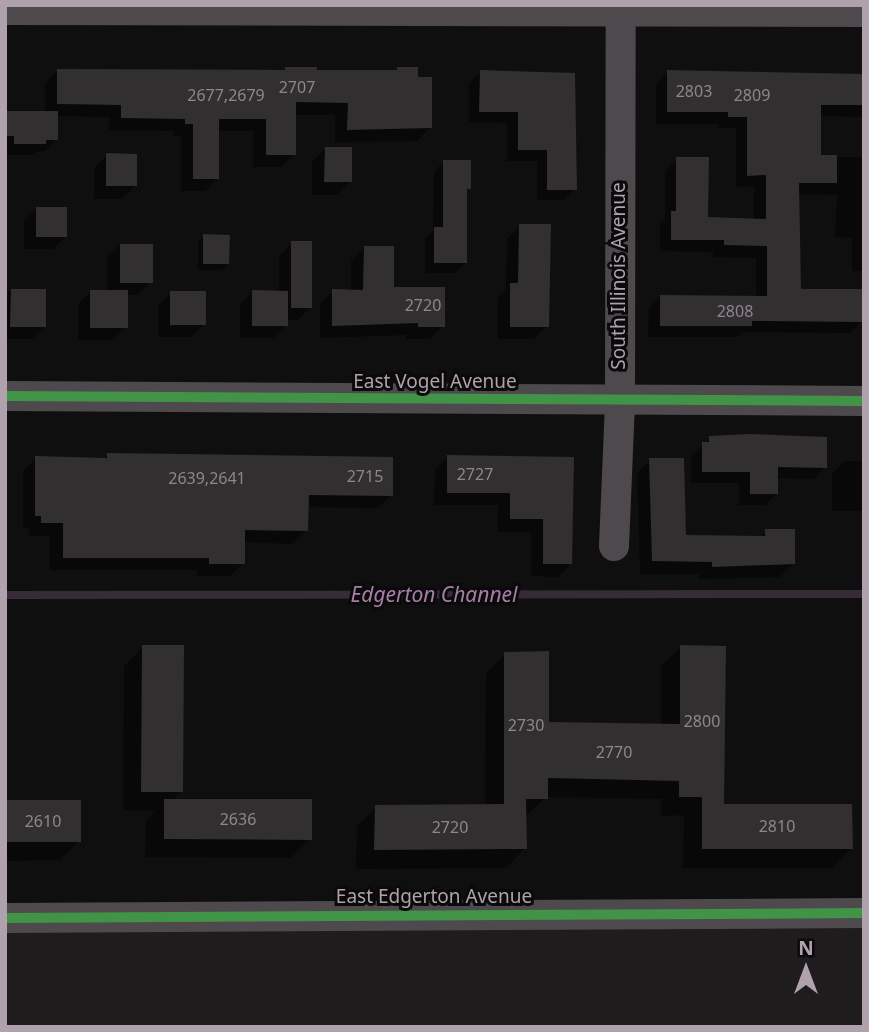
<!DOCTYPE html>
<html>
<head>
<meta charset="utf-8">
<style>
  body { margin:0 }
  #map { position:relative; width:869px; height:1032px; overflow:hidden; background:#100f10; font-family:"Noto Sans",sans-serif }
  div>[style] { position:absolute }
  .built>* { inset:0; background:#1e1c1d }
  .shadow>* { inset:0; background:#0007 }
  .stream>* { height:8px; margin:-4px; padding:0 4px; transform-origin:4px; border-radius:4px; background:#372b37 }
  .building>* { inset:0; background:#322f31 }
  .minor>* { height:30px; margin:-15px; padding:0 15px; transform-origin:15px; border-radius:15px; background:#4e494c }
  .cycleway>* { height:10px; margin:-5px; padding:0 5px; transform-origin:5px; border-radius:5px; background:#419447 }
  span { translate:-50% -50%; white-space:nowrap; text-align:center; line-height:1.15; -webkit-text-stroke:6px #0b0a0b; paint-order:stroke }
  .number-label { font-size:16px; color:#90858e }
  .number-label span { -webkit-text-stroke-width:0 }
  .street-label { font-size:19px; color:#b0a2ad }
  .water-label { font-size:21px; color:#a77ca8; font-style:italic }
  .frame { position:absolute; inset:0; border:7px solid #b0a2ad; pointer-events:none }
  .north { position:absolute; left:771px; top:934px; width:70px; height:70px; -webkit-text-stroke:5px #0b0a0b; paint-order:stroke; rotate:0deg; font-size:19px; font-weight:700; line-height:28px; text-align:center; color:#b0a2ad }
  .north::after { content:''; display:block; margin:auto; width:24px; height:32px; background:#b0a2ad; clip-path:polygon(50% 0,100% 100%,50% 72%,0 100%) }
</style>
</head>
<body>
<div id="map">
  <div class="built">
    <div style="clip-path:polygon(864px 913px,864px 1027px,5px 1027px,5px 918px)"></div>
  </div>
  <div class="shadow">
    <div style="clip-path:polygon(286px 68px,315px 72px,394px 72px,398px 68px,416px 78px,430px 128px,417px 141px,335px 142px,335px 115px,294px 115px,294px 154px,281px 167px,253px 167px,253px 131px,218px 131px,218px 178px,205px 191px,181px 191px,181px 136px,173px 136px,173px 131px,109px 130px,109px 117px,57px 116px,56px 139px,45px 151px,37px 151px,33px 155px,5px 155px,5px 113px,45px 113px,45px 83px,58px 70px,282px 72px)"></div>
    <div style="clip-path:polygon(480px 72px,574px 74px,575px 189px,564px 200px,537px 200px,537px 161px,507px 161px,507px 123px,469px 122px,469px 83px)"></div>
    <div style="clip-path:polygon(668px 72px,864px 75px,864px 117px,820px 116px,820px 157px,864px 157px,864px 271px,852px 271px,852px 238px,835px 237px,837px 195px,798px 194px,800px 291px,862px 321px,850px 333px,743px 332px,738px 337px,648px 337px,649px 308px,661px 296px,756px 297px,756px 258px,713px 257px,713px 252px,660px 251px,660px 225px,665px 220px,665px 171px,677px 159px,706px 218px,754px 220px,754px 186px,736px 187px,736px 128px,717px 128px,717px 124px,656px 124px,656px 84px)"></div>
    <div style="clip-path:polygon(325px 149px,350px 182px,337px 195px,312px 195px,312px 162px)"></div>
    <div style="clip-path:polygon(107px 155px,135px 186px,122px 199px,94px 199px,94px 168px)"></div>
    <div style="clip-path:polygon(444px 161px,469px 188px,466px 192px,466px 263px,455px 273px,425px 273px,425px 239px,433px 231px,434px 172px)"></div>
    <div style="clip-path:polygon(37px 208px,66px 236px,53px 249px,24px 249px,24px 221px)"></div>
    <div style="clip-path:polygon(520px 226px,547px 326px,534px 339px,498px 339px,498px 297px,506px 289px,507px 239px)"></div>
    <div style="clip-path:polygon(204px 236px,228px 263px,222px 270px,198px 270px,198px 242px)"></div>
    <div style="clip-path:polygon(292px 243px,311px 307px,298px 320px,286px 320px,286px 325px,273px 338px,240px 338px,240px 305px,252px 292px,279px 292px,279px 256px)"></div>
    <div style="clip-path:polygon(120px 245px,151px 282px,138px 295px,126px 295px,126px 327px,113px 340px,78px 340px,78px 304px,91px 291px,107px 292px,107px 258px)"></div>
    <div style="clip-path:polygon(364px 248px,392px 289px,443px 326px,430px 339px,406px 339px,406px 335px,320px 338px,320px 304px,333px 291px,351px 291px,351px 261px)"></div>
    <div style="clip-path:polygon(5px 291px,45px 291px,45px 326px,32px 339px,5px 339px)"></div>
    <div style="clip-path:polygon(171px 293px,204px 324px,191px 337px,158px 337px,158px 306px)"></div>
    <div style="clip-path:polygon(710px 438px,825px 467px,814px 479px,776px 478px,776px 494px,765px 505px,739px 505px,739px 483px,691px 483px,691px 456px)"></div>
    <div style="clip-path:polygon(108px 455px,391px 495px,378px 508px,306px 507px,306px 531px,293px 544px,243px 542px,243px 563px,230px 576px,197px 576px,197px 570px,50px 570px,50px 536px,29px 536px,29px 528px,23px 528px,23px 471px,36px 458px,103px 459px)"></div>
    <div style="clip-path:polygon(448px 457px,572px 458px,571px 564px,558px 577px,531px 576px,531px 532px,498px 532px,498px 505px,434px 505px,435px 470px)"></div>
    <div style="clip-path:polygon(650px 460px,684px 537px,759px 538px,766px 531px,793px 564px,780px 577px,699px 579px,699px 574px,640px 574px,637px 473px)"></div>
    <div style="clip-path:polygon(845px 461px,864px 461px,864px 511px,832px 511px,832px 474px)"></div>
    <div style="clip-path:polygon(143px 647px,181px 792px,172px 801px,310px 839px,291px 858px,145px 857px,146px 820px,155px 811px,123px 810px,124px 666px)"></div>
    <div style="clip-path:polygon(681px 647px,722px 805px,852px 848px,832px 868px,683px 868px,684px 815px,661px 816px,661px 799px,546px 797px,524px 818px,525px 848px,506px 868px,356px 869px,357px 826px,376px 807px,485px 806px,486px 673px,505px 654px,547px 724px,661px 725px,661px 666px)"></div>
    <div style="clip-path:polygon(5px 802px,79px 841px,60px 860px,5px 861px)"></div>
  </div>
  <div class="stream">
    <div style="left:5px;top:595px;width:859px;rotate:-0.07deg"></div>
  </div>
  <div class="building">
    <div style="clip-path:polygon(285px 67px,317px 67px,317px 70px,397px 70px,397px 67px,418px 67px,418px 77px,432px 77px,432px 128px,347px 130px,348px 103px,296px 102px,296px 155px,266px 155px,266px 119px,219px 119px,219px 179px,193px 179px,193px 124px,185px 124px,185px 119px,121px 118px,121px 105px,57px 104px,57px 69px,285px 70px)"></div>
    <div style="clip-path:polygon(480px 70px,575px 73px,577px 190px,547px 190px,547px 150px,518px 150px,518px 112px,479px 112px)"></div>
    <div style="clip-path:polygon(667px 70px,864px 74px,864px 105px,821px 105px,821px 155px,837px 155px,837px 183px,799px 183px,801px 289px,864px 289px,863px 322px,752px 321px,752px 326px,660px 326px,660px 295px,767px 296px,767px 246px,724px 245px,724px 240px,671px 240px,671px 211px,676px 211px,676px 157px,709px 157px,708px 217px,766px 219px,766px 175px,747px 176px,747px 117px,728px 117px,728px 112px,667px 112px)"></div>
    <div style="clip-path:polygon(5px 111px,58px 111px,58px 140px,46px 140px,46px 144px,14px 144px,14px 136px,5px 136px)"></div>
    <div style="clip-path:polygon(325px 147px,352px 147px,352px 182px,324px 182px)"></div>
    <div style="clip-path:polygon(106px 153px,137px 154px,137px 186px,106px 186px)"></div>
    <div style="clip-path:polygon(443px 160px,471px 160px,471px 189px,467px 189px,467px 263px,434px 263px,434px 227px,443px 227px)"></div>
    <div style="clip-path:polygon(36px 207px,67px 207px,67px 237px,36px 237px)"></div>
    <div style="clip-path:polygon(519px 224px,551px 224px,549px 327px,510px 327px,510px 283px,518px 283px)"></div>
    <div style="clip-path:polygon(203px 234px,230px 235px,229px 264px,203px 264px)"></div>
    <div style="clip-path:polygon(291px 241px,312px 241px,312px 308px,291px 308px)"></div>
    <div style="clip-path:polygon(120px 244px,153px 244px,153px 283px,120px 283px)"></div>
    <div style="clip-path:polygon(364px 246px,394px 246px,394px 287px,445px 287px,445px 327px,418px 327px,418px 323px,332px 326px,332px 289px,363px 290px)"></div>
    <div style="clip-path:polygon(11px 289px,46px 289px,46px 327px,10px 327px)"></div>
    <div style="clip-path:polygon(90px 290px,128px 290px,128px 328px,90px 328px)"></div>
    <div style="clip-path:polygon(252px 290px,288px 291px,288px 326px,252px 326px)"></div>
    <div style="clip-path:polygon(170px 291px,206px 291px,206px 325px,170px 325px)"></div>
    <div style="clip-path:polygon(750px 434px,827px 437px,827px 468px,778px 467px,778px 494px,750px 494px,750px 472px,702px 472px,702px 442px,709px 442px,709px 436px)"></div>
    <div style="clip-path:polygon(107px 453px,393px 457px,393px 496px,309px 495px,308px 531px,245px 530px,245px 564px,209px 564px,209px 558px,63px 558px,63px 523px,41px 523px,41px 516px,35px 516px,35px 456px,107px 458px)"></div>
    <div style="clip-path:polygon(447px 455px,574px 457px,572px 564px,543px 564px,543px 519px,510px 519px,510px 493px,447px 493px)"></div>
    <div style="clip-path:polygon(649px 458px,684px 458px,686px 535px,765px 536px,765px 529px,795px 529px,795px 564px,712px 567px,712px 562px,652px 561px)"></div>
    <div style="clip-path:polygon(142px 645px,184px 645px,183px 792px,141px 792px)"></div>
    <div style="clip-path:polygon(680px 645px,726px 646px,724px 804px,852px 804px,853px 849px,702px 849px,702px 797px,679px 797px,679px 781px,548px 778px,548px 799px,526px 799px,527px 849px,374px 850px,375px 805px,504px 804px,504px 652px,549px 651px,549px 722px,680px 724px)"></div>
    <div style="clip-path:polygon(164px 799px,312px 799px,312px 840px,164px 839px)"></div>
    <div style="clip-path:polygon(5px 800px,81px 800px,81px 842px,5px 842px)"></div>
  </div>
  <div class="minor">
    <div style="left:5px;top:10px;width:859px;rotate:0.13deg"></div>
    <div style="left:5px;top:396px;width:859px;rotate:0.33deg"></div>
    <div style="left:614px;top:546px;width:145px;rotate:-87.6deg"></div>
    <div style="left:620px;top:401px;width:396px;rotate:-89.9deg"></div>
    <div style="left:5px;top:918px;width:859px;rotate:-0.33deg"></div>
  </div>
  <div class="cycleway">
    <div style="left:5px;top:396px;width:859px;rotate:0.33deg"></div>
    <div style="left:5px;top:918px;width:859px;rotate:-0.33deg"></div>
  </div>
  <div class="number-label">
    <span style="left:297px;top:87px">2707</span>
    <span style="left:694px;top:91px">2803</span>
    <span style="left:226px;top:95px">2677,2679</span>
    <span style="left:752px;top:95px">2809</span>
    <span style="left:423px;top:305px">2720</span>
    <span style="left:735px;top:311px">2808</span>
    <span style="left:475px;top:474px">2727</span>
    <span style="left:365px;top:476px">2715</span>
    <span style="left:207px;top:478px">2639,2641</span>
    <span style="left:702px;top:721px">2800</span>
    <span style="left:526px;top:725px">2730</span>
    <span style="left:614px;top:752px">2770</span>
    <span style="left:238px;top:819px">2636</span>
    <span style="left:43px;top:821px">2610</span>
    <span style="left:777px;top:826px">2810</span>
    <span style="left:450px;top:827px">2720</span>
  </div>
  <div class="street-label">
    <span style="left:619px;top:276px;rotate:-90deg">South Illinois Avenue</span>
    <span style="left:435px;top:382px">East Vogel Avenue</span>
    <span style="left:434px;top:897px">East Edgerton Avenue</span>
  </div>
  <div class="water-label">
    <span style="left:434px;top:594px">Edgerton Channel</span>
  </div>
  <div class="frame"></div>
  <div class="north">N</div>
</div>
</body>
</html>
